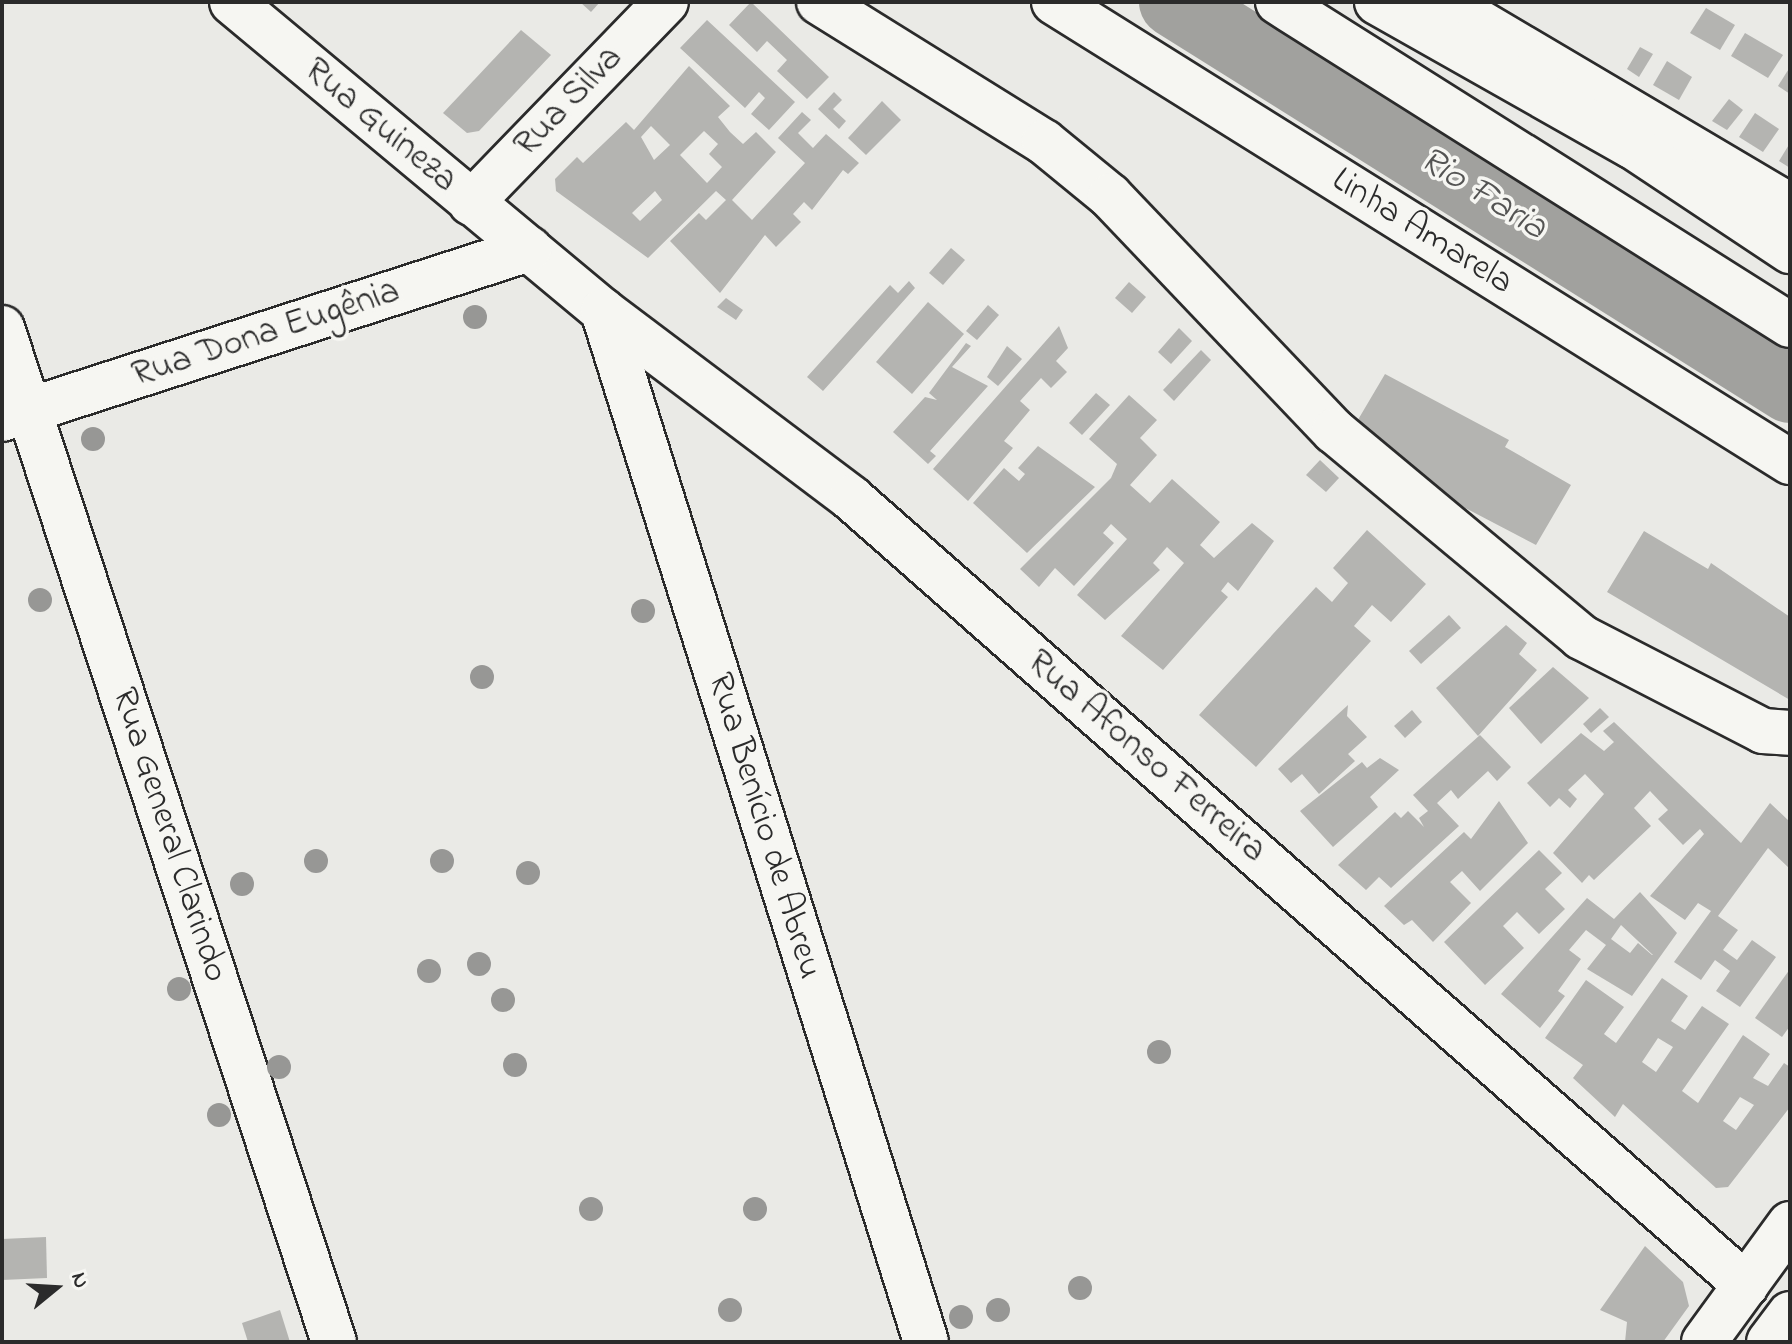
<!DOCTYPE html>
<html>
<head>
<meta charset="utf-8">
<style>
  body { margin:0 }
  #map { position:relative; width:1792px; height:1344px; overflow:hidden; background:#eaeae6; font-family:"Indie Flower",sans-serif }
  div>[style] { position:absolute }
  .river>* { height:70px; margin:-35px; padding:0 35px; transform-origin:35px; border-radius:35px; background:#a1a19e }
  .building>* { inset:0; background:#b4b4b1 }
  .roads { filter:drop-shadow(2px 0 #2b2b2b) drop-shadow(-2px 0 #2b2b2b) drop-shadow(0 2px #2b2b2b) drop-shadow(0 -2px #2b2b2b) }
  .minor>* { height:44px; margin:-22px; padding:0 22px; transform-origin:22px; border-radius:22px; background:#f6f6f2 }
  .highway>* { height:44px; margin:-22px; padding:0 22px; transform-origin:22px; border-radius:22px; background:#f6f6f2 }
  .trees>* { width:24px; height:24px; margin:-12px; border-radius:50%; background:#979795 }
  span { translate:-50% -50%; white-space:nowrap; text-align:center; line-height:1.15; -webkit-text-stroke:7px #f6f6f2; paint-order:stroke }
  .street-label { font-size:36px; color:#2b2b2b }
  .water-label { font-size:38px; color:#545453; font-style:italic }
  .frame { position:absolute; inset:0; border:4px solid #2b2b2b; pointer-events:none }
  .north { position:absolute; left:16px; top:1248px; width:80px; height:80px; -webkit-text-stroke:6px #f6f6f2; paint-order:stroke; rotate:72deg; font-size:22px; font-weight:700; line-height:32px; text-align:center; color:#2b2b2b }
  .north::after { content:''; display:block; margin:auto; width:28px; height:36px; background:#2b2b2b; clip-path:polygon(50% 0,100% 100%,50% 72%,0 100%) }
</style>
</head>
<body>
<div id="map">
  <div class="river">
    <div style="left:1174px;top:2px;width:727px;rotate:32.07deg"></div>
  </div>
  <div class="building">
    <div style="clip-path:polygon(580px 2px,600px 2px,591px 12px)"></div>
    <div style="clip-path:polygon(751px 2px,829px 77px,807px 99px,777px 71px,787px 60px,767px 41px,757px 52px,729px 25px)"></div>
    <div style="clip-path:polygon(1706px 8px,1735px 25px,1720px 50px,1690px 33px)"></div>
    <div style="clip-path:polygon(707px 20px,795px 102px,769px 130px,751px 114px,765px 98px,759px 92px,745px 108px,680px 48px)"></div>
    <div style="clip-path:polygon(521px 30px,551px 55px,479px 131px,467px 133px,443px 113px)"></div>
    <div style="clip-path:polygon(1745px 33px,1783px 55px,1768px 78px,1731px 56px)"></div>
    <div style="clip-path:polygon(1640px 47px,1653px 54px,1639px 77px,1627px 69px)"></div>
    <div style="clip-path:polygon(1667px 61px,1692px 77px,1679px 100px,1653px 85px)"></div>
    <div style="clip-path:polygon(evenodd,689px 66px,730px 106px,718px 117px,730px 132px,743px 144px,756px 132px,776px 152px,732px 200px,752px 220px,805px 163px,778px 138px,802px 112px,811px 120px,798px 133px,813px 148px,826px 134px,859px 163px,848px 174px,843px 170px,812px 210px,804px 202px,793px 214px,801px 222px,776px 247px,765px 235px,720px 293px,670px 241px,699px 213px,706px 220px,726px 200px,716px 191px,648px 258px,556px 191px,555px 179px,577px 157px,583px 163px,626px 122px,634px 130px,689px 66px,651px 126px,670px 145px,654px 160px,641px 137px,651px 126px,689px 66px,704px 131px,718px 144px,709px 154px,722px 167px,707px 183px,680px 155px,704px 131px,689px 66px,655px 191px,662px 200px,640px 221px,632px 213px,655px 191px)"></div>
    <div style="clip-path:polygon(1790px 67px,1790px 94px,1778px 86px)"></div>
    <div style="clip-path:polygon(834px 92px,842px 100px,833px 109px,846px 121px,839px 129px,818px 109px)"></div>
    <div style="clip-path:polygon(1729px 99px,1743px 110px,1727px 130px,1712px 121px)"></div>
    <div style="clip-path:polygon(882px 101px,901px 120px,866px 155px,848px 138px)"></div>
    <div style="clip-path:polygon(1755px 113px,1779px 129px,1763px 152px,1739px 137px)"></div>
    <div style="clip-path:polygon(1790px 143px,1790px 168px,1779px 161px)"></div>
    <div style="clip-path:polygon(951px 248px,965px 260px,943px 285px,929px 273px)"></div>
    <div style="clip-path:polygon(909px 281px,915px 288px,823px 391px,807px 377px,890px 285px,898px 293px)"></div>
    <div style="clip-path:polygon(1129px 282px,1146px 297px,1132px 313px,1115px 298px)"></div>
    <div style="clip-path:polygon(726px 298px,743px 310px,736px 320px,717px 307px)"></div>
    <div style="clip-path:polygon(928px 302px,964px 334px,912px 394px,876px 362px)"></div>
    <div style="clip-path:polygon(988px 305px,999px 315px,977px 340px,966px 331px)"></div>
    <div style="clip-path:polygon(1059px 326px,1068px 348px,1056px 361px,1067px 372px,1051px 388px,1041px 378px,1020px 401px,1030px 410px,1004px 441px,1013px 448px,968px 501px,933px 469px)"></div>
    <div style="clip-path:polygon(1179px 328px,1192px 341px,1171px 364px,1158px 352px)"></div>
    <div style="clip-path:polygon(966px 343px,971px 346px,952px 367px,988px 386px,930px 451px,936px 456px,928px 464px,893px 432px,925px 397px,937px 400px,929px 393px)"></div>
    <div style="clip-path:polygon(1007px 346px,1022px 359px,998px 386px,987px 377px)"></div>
    <div style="clip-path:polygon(1201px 350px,1211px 360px,1174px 401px,1163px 390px)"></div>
    <div style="clip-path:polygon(1385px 374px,1509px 440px,1505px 447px,1571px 485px,1536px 545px,1408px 478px,1349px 435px)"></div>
    <div style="clip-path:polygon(1096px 393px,1110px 405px,1082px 435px,1069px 423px)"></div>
    <div style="clip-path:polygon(1129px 395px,1157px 420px,1140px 438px,1157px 455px,1130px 485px,1150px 503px,1172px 479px,1220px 522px,1200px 545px,1214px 558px,1252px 523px,1274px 541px,1238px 591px,1228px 582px,1221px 591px,1228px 597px,1163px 670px,1121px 636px,1184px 563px,1167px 547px,1153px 563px,1160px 570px,1105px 620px,1077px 595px,1127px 539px,1111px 524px,1103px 533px,1114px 543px,1074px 586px,1055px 568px,1039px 587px,1020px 569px,1111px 478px,1117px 464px,1089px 439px)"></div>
    <div style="clip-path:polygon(1038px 446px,1095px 487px,1027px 553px,973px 503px,1004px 468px,1019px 481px,1025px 474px,1018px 468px)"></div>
    <div style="clip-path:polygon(1320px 460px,1339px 478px,1326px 492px,1306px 475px)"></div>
    <div style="clip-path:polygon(1367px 530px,1426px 584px,1391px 622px,1372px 605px,1354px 626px,1371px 641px,1256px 767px,1199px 715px,1316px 587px,1332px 602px,1348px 583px,1333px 568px)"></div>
    <div style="clip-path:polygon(1644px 531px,1708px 569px,1711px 563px,1790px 617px,1790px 700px,1607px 592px)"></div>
    <div style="clip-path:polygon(1449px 615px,1461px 628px,1421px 664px,1409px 651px)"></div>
    <div style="clip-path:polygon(1506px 625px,1527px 643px,1519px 654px,1537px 670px,1478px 736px,1436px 688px)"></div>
    <div style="clip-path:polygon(1553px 667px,1589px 698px,1541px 744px,1509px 708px)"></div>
    <div style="clip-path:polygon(1348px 705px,1347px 716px,1367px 737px,1348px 754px,1355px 761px,1319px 794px,1302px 774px,1291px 783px,1278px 769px)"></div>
    <div style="clip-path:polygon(1600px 708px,1609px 717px,1591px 733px,1583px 724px)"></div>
    <div style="clip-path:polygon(1412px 710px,1422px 722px,1405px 738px,1394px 726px)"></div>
    <div style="clip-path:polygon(1614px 722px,1741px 843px,1770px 803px,1790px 822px,1790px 869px,1768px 848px,1718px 916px,1738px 930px,1723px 950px,1737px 960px,1752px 940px,1776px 957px,1740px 1007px,1716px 991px,1730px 971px,1715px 960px,1701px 980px,1674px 962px,1711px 911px,1698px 903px,1685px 920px,1650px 896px,1704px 834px,1700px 829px,1683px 845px,1658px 819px,1668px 810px,1650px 791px,1634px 808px,1651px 826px,1594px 880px,1589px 875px,1582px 883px,1553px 853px,1604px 794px,1585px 774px,1568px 790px,1577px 799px,1570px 808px,1559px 798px,1550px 807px,1527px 783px,1581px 733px,1604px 751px,1614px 742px,1603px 731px)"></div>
    <div style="clip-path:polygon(1480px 735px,1511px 767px,1497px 781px,1488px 771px,1458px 799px,1451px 790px,1437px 803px,1459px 826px,1391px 888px,1379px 877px,1366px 890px,1338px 865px,1395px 812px,1401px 818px,1408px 811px,1424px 827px,1419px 818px,1428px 811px,1413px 795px)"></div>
    <div style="clip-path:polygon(1380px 758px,1399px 770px,1370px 797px,1378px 807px,1333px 847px,1300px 811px,1362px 762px,1367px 768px)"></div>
    <div style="clip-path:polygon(1499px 801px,1528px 843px,1480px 891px,1462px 871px,1450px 882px,1471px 903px,1433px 942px,1412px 920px,1404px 925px,1384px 906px,1464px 832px,1471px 839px)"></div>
    <div style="clip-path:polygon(1539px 850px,1562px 873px,1545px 889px,1565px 909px,1539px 934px,1517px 912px,1503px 926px,1524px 948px,1485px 985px,1444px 942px)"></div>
    <div style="clip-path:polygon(evenodd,1640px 892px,1677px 933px,1632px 996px,1587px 969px,1606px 945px,1586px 930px,1569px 950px,1581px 959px,1558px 991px,1565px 996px,1540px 1028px,1501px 994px,1587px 898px,1614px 919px,1640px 892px,1621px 925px,1653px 955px,1652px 955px,1638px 943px,1630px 953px,1611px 939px,1621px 925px)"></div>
    <div style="clip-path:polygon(1790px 969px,1790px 1026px,1782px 1037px,1755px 1018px)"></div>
    <div style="clip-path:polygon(evenodd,1662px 978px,1688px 996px,1671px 1021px,1685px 1030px,1702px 1006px,1729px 1024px,1682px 1091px,1698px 1103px,1743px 1035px,1770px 1054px,1753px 1078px,1768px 1086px,1784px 1063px,1790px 1067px,1790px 1107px,1728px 1187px,1716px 1188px,1623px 1104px,1615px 1117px,1573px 1078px,1583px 1065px,1545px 1038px,1586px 980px,1624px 1007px,1604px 1034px,1616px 1043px,1662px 978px,1658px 1038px,1673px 1047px,1656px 1072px,1642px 1062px,1658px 1038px,1662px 978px,1740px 1097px,1754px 1105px,1736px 1130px,1723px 1121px,1740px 1097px)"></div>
    <div style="clip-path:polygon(46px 1237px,47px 1278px,2px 1280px,2px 1239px)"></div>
    <div style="clip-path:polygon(1645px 1246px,1683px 1282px,1689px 1306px,1663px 1342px,1625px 1342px,1627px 1322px,1600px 1310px)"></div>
    <div style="clip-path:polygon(280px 1310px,290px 1342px,248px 1342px,242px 1323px)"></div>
  </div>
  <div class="roads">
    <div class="minor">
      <div style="left:232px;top:2px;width:483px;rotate:39.8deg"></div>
      <div style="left:603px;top:311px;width:311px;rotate:37deg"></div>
      <div style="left:851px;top:498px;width:1192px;rotate:41.33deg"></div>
      <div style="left:819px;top:2px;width:265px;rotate:31.9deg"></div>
      <div style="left:1044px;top:142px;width:85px;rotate:39.3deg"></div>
      <div style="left:1110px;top:196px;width:325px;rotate:46.4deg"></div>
      <div style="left:1334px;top:431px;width:322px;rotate:39.8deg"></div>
      <div style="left:1581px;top:637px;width:205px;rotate:27.3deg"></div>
      <div style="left:1763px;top:731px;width:27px;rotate:4deg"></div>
      <div style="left:1445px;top:2px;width:401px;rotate:30.6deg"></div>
      <div style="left:471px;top:203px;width:280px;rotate:-45.9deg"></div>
      <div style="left:603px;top:311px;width:1080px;rotate:72.6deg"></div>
      <div style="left:2px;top:328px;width:1067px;rotate:71.87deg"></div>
      <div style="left:2px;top:419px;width:554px;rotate:-17.88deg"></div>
      <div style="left:1704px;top:1342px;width:146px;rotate:-53.9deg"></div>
      <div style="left:1769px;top:1342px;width:35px;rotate:-53deg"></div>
    </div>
    <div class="highway">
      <div style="left:1054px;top:2px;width:868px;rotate:32.01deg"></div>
      <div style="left:1278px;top:2px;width:605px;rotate:32.25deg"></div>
      <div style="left:1377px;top:2px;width:293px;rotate:29.5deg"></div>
      <div style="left:1632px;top:146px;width:190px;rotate:33.6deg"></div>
    </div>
  </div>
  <div class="trees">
    <div style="left:475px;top:317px"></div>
    <div style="left:93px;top:439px"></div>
    <div style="left:40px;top:600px"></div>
    <div style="left:643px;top:611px"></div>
    <div style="left:482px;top:677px"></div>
    <div style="left:316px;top:861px"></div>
    <div style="left:442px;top:861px"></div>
    <div style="left:528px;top:873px"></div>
    <div style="left:242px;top:884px"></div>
    <div style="left:479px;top:964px"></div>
    <div style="left:429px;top:971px"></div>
    <div style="left:179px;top:989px"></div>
    <div style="left:503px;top:1000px"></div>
    <div style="left:1159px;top:1052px"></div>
    <div style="left:515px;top:1065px"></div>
    <div style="left:279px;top:1067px"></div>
    <div style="left:219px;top:1115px"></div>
    <div style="left:591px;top:1209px"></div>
    <div style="left:755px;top:1209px"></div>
    <div style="left:1080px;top:1288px"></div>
    <div style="left:730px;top:1310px"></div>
    <div style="left:998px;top:1310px"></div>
    <div style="left:961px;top:1317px"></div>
  </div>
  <div class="street-label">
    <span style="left:569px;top:102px;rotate:-46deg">Rua Silva</span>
    <span style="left:380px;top:126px;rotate:40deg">Rua Guineza</span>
    <span style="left:1422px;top:232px;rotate:32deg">Linha Amarela</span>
    <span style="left:266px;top:334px;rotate:-18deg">Rua Dona Eugênia</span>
    <span style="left:1146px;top:757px;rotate:41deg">Rua Afonso Ferreira</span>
    <span style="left:764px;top:826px;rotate:73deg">Rua Benício de Abreu</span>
    <span style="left:169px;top:835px;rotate:72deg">Rua General Clarindo</span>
  </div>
  <div class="water-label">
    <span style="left:1482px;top:195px;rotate:32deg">Rio Faria</span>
  </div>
  <div class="frame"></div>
  <div class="north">N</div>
</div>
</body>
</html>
